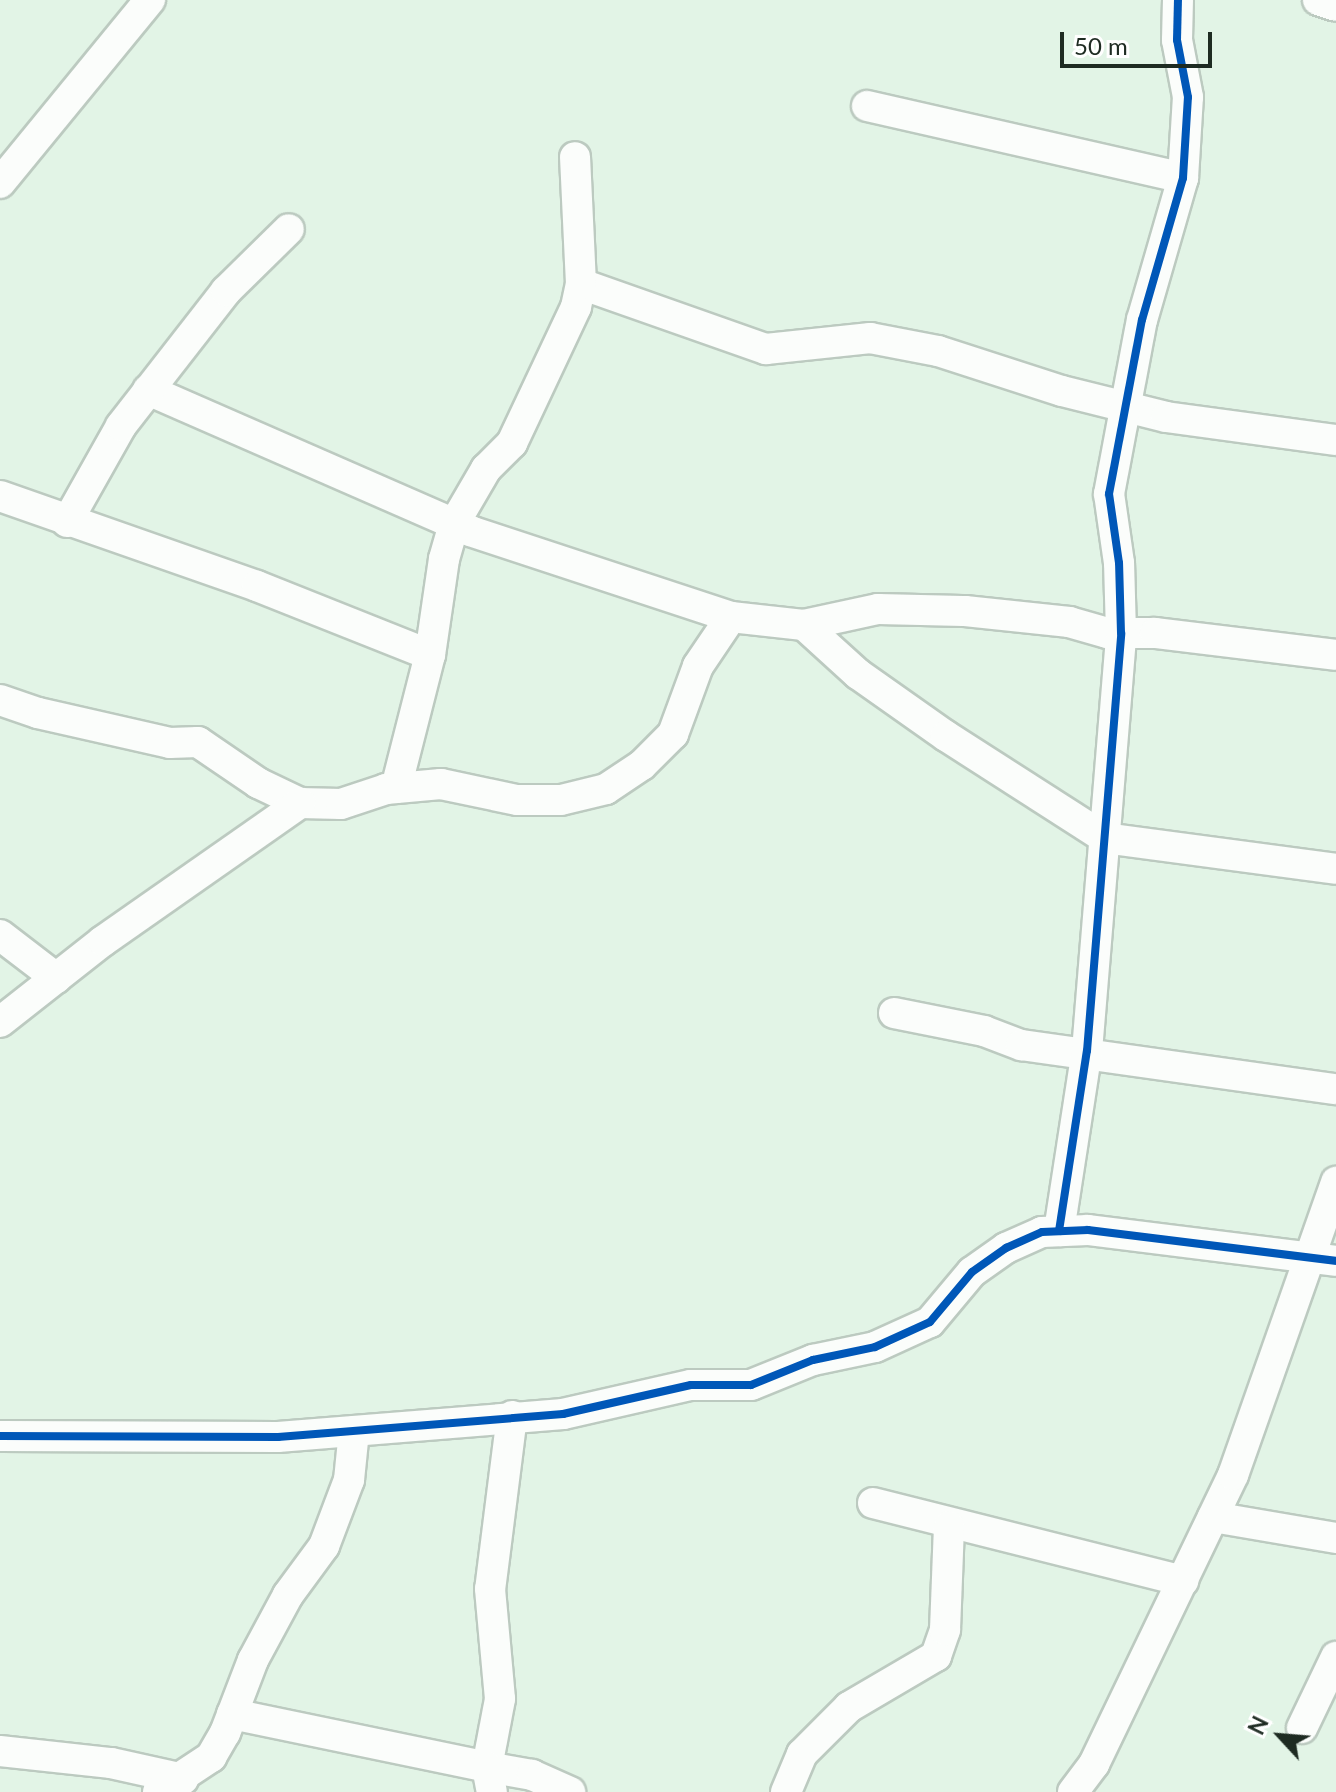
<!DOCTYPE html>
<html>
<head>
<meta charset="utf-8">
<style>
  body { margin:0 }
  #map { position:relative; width:1336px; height:1792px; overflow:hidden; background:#e2f4e6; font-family:Lato,sans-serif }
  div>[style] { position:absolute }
  .roads { filter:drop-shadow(2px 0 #bccac0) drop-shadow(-2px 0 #bccac0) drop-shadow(0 2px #bccac0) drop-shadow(0 -2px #bccac0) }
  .minor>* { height:30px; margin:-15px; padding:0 15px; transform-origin:15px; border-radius:15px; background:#fbfdfb }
  .cycleway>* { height:8px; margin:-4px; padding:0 4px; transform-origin:4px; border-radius:4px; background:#0057b8 }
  span { translate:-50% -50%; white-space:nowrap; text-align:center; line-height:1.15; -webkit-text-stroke:7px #fff; paint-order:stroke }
  .north { position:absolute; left:1240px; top:1696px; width:80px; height:80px; -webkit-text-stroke:6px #fff; paint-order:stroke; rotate:296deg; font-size:22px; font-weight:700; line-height:32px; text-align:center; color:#1e2b22 }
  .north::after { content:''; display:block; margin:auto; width:28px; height:36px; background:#1e2b22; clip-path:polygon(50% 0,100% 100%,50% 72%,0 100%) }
  .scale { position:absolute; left:1060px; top:32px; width:152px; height:36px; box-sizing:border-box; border:4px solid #1e2b22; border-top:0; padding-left:10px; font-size:24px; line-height:28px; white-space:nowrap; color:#1e2b22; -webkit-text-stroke:6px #fff; paint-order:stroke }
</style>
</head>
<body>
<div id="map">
  <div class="roads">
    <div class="minor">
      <div style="left:1318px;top:0;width:19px;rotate:18deg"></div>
      <div style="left:867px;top:106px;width:324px;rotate:12.8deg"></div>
      <div style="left:0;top:183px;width:237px;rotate:-50.7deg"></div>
      <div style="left:581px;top:284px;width:196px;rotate:19.4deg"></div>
      <div style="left:766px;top:349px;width:105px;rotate:-6deg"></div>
      <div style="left:870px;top:338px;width:69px;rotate:10.8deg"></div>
      <div style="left:938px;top:351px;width:130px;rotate:17.9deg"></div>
      <div style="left:1062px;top:391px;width:107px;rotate:14deg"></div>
      <div style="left:1166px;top:417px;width:172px;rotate:7.7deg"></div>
      <div style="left:148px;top:390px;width:352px;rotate:23.6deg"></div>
      <div style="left:470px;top:531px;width:275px;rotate:18.2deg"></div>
      <div style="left:731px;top:617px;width:73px;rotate:6.3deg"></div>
      <div style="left:804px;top:625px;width:76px;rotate:-12.2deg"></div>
      <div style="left:878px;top:609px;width:87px;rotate:1.3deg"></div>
      <div style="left:965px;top:611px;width:105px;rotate:6deg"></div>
      <div style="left:1069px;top:622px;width:40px;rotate:16deg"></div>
      <div style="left:1107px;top:633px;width:48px"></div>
      <div style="left:1155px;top:633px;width:182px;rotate:6.9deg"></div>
      <div style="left:0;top:496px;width:272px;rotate:19.3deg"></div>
      <div style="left:257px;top:586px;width:186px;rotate:21.7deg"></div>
      <div style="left:67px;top:522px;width:110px;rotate:-60.6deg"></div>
      <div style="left:121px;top:426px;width:171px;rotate:-52.1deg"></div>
      <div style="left:226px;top:291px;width:88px;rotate:-44.5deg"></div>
      <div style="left:804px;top:625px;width:73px;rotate:42.2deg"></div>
      <div style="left:858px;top:674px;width:108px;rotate:35.2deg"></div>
      <div style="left:946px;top:736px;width:189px;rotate:32.7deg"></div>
      <div style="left:1105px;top:838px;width:233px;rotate:7.6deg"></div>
      <div style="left:0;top:700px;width:40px;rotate:18.9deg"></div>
      <div style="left:38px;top:713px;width:135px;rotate:12.8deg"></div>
      <div style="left:170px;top:743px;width:28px;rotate:-2deg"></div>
      <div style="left:198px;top:742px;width:73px;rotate:34.3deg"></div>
      <div style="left:258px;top:783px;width:47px;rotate:25.5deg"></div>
      <div style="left:300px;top:803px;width:41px;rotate:1.4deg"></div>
      <div style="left:341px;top:804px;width:47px;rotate:-18.4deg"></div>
      <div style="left:386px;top:789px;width:55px;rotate:-5.2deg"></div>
      <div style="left:441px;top:784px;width:78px;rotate:11.9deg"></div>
      <div style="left:517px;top:800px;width:44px"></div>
      <div style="left:561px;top:800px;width:46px;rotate:-13.7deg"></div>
      <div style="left:606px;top:789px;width:43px;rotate:-33.7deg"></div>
      <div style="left:642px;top:765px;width:44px;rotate:-45deg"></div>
      <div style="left:673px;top:734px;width:72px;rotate:-69.8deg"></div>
      <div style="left:698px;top:666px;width:59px;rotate:-56deg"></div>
      <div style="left:396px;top:788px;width:137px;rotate:-75.7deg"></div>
      <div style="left:430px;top:655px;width:97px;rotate:-81.7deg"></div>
      <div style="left:444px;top:559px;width:36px;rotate:-74deg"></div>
      <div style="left:454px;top:524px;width:64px;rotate:-59.8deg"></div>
      <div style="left:486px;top:469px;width:37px;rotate:-45deg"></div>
      <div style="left:512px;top:443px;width:150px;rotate:-64.8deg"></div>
      <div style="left:576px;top:307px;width:24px;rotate:-78deg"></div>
      <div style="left:581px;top:284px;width:127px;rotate:-92.7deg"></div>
      <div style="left:0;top:935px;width:71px;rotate:37.5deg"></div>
      <div style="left:894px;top:1013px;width:92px;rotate:11.3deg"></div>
      <div style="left:984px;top:1031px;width:40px;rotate:21deg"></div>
      <div style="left:1021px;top:1045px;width:318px;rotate:8deg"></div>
      <div style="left:0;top:1022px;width:131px;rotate:-38.2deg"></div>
      <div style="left:103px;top:941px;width:241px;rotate:-35deg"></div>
      <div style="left:1059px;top:1231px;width:182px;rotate:-81.2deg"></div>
      <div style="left:1087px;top:1051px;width:419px;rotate:-85.3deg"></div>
      <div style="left:1121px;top:633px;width:70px;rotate:-91.6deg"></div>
      <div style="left:1119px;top:563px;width:70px;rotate:-98.2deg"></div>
      <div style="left:1109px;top:494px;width:177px;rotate:-79.3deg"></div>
      <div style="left:1142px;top:320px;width:148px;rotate:-73.9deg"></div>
      <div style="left:1183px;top:178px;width:81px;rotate:-86.5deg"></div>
      <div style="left:1188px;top:97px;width:58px;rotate:-100.9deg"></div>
      <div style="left:1177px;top:40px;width:40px;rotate:-88.6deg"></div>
      <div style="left:512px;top:1416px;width:174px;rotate:97.2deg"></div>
      <div style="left:490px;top:1589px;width:110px;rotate:84.8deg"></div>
      <div style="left:500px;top:1699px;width:69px;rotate:100.8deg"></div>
      <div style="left:487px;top:1767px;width:46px;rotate:10.1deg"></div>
      <div style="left:532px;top:1775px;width:42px;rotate:24.1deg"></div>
      <div style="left:0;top:1436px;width:278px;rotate:0.2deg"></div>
      <div style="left:278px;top:1437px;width:286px;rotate:-4.6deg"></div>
      <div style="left:563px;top:1414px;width:131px;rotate:-12.8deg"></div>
      <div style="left:691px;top:1385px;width:60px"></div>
      <div style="left:751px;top:1385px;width:67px;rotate:-22deg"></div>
      <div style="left:813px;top:1360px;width:63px;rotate:-11.8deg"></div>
      <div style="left:875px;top:1347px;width:60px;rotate:-24.4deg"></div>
      <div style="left:930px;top:1322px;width:65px;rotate:-50deg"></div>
      <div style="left:972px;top:1272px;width:42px;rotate:-35.2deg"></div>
      <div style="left:1006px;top:1248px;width:39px;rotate:-24deg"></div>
      <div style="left:1042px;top:1232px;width:46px;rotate:-2.5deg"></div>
      <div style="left:1088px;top:1230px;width:250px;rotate:7.1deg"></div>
      <div style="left:873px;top:1503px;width:320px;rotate:14.1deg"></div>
      <div style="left:1213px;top:1517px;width:125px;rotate:9.7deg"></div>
      <div style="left:232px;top:1714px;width:260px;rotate:11.7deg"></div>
      <div style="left:487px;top:1767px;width:25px;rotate:79deg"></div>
      <div style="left:1302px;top:1728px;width:79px;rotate:-64.4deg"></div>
      <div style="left:0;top:1751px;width:112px;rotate:6.2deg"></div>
      <div style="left:111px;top:1763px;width:74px;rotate:12.5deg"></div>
      <div style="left:158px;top:1792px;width:64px;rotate:-33.4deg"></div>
      <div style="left:211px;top:1757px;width:28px;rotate:-60deg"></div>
      <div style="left:225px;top:1733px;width:78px;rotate:-69deg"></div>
      <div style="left:253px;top:1660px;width:74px;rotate:-61.7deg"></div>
      <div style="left:288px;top:1595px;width:61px;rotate:-53.7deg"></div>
      <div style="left:324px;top:1546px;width:71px;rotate:-69.3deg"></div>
      <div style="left:349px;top:1480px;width:49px;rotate:-84.2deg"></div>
      <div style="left:786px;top:1792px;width:41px;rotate:-67.2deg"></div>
      <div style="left:802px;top:1754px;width:66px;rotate:-45deg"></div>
      <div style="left:849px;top:1707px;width:101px;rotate:-30.4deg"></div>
      <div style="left:936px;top:1656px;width:28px;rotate:-71deg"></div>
      <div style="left:945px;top:1630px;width:104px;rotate:-87.8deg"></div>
      <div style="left:1073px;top:1792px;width:35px;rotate:-53deg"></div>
      <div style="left:1094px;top:1764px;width:321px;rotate:-64.3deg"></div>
      <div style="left:1233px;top:1475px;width:311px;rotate:-70.6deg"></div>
    </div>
  </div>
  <div class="cycleway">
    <div style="left:1059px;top:1231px;width:182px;rotate:-81.2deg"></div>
    <div style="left:1087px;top:1051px;width:419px;rotate:-85.3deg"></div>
    <div style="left:1121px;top:633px;width:70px;rotate:-91.6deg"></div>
    <div style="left:1119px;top:563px;width:70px;rotate:-98.2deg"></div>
    <div style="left:1109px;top:494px;width:177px;rotate:-79.3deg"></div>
    <div style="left:1142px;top:320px;width:148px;rotate:-73.9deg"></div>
    <div style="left:1183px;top:178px;width:81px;rotate:-86.5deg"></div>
    <div style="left:1188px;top:97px;width:58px;rotate:-100.9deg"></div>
    <div style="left:1177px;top:40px;width:40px;rotate:-88.6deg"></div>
    <div style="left:0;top:1436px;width:278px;rotate:0.2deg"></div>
    <div style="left:278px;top:1437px;width:286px;rotate:-4.6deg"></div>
    <div style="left:563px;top:1414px;width:131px;rotate:-12.8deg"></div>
    <div style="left:691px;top:1385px;width:60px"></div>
    <div style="left:751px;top:1385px;width:67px;rotate:-22deg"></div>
    <div style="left:813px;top:1360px;width:63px;rotate:-11.8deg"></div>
    <div style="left:875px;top:1347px;width:60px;rotate:-24.4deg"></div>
    <div style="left:930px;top:1322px;width:65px;rotate:-50deg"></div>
    <div style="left:972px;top:1272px;width:42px;rotate:-35.2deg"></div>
    <div style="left:1006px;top:1248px;width:39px;rotate:-24deg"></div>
    <div style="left:1042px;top:1232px;width:46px;rotate:-2.5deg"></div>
    <div style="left:1088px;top:1230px;width:250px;rotate:7.1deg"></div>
  </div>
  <div class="north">N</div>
  <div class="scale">50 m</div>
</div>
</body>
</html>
